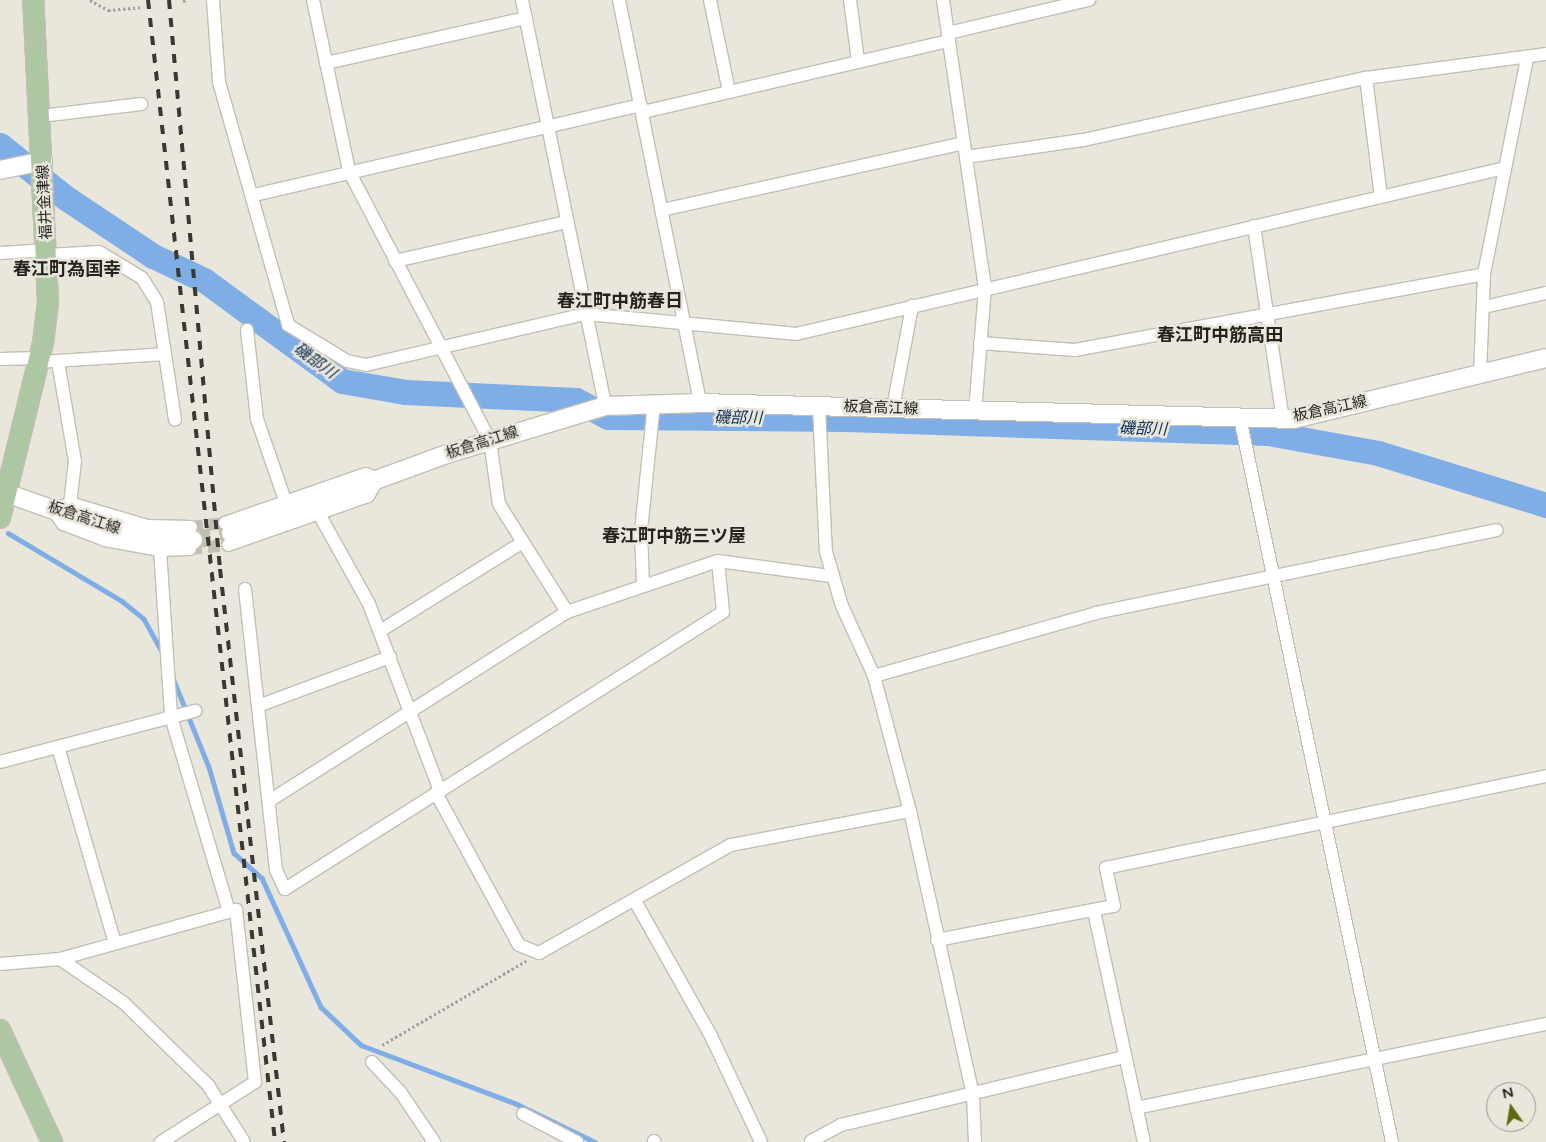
<!DOCTYPE html>
<html>
<head>
<meta charset="utf-8">
<style>
  body { margin:0 }
  #map { position:relative; width:1546px; height:1142px; overflow:hidden; background:#e9e6db; font-family:"Varela Round","Noto Sans JP",sans-serif }
  div>[style] { position:absolute }
  .stream>* { height:4.5px; margin:-2.25px; padding:0 2.25px; transform-origin:2.25px; border-radius:2.25px; background:#7faee7 }
  .river>* { height:25px; margin:-12.5px; padding:0 12.5px; transform-origin:12.5px; border-radius:12.5px; background:#7faee7 }
  .street-tunnel>* { height:12px; margin-top:-6px; transform-origin:0; background:repeating-linear-gradient(90deg,#c2bfb5 0 12px,transparent 0 18px) }
  .secondary-tunnel>* { height:18px; margin-top:-9px; transform-origin:0; background:repeating-linear-gradient(90deg,#c2bfb5 0 18px,transparent 0 27px) }
  .path>* { height:2.5px; margin-top:-1.25px; transform-origin:0; background:repeating-linear-gradient(90deg,#a19f96 0 2.5px,transparent 0 5px) }
  .roads { filter:drop-shadow(1px 0 #c2beb4) drop-shadow(-1px 0 #c2beb4) drop-shadow(0 1px #c2beb4) drop-shadow(0 -1px #c2beb4) }
  .street>* { height:12px; margin:-6px; padding:0 6px; transform-origin:6px; border-radius:6px; background:#fff }
  .secondary>* { height:18px; margin:-9px; padding:0 9px; transform-origin:9px; border-radius:9px; background:#fff }
  .primary>* { height:20px; margin:-10px; padding:0 10px; transform-origin:10px; border-radius:10px; background:#aec7a3 }
  .rail>* { height:4px; margin-top:-2px; transform-origin:0; background:repeating-linear-gradient(90deg,#3a3833 0 9px,transparent 0 18px) }
  span { translate:-50% -50%; white-space:nowrap; text-align:center; line-height:1.15; -webkit-text-stroke:5px #e9e6db; paint-order:stroke }
  .street-label { font-size:15px; color:#25231f }
  .water-label { font-size:16px; color:#0d2e53; font-style:italic }
  .quarter-label { font-size:18px; color:#25231f; font-weight:700 }
  .north { position:absolute; left:1486px; top:1082px; width:50px; height:50px; box-sizing:border-box; background:#e9e6db; border:1px solid #9b9890; border-radius:50%; rotate:347deg; font-size:14px; font-weight:700; line-height:20px; text-align:center; color:#25231f }
  .north::after { content:''; display:block; margin:auto; width:18px; height:22px; background:#60690f; clip-path:polygon(50% 0,100% 100%,50% 72%,0 100%) }
</style>
</head>
<body>
<div id="map">
  <div class="stream">
    <div style="left:8px;top:533px;width:133px;rotate:30.8deg"></div>
    <div style="left:122px;top:601px;width:28px;rotate:39deg"></div>
    <div style="left:144px;top:619px;width:38px;rotate:61deg"></div>
    <div style="left:173px;top:678px;width:96px;rotate:68deg"></div>
    <div style="left:209px;top:767px;width:90px;rotate:73.8deg"></div>
    <div style="left:234px;top:853px;width:38px;rotate:42deg"></div>
    <div style="left:262px;top:878px;width:142px;rotate:65.4deg"></div>
    <div style="left:321px;top:1007px;width:55px;rotate:43.5deg"></div>
    <div style="left:361px;top:1045px;width:167px;rotate:20.7deg"></div>
    <div style="left:517px;top:1104px;width:87px;rotate:26deg"></div>
  </div>
  <div class="river">
    <div style="left:0;top:145px;width:85px;rotate:38.8deg"></div>
    <div style="left:66px;top:198px;width:105px;rotate:33.7deg"></div>
    <div style="left:153px;top:256px;width:56px;rotate:25.2deg"></div>
    <div style="left:204px;top:280px;width:171px;rotate:36.2deg"></div>
    <div style="left:342px;top:381px;width:65px;rotate:9.8deg"></div>
    <div style="left:406px;top:392px;width:170px;rotate:2.7deg"></div>
    <div style="left:576px;top:400px;width:36px;rotate:28deg"></div>
    <div style="left:608px;top:417px;width:238px;rotate:0.5deg"></div>
    <div style="left:846px;top:419px;width:422px;rotate:1.9deg"></div>
    <div style="left:1268px;top:433px;width:112px;rotate:10.3deg"></div>
    <div style="left:1378px;top:453px;width:176px;rotate:17.2deg"></div>
  </div>
  <div class="street-tunnel">
    <div style="left:191px;top:527px;width:34px;rotate:-7deg"></div>
    <div style="left:190px;top:549px;width:38px;rotate:-6deg"></div>
  </div>
  <div class="secondary-tunnel">
    <div style="left:193px;top:540px;width:39px;rotate:-10deg"></div>
  </div>
  <div class="path">
    <div style="left:90px;top:0;width:21px;rotate:29deg"></div>
    <div style="left:108px;top:10px;width:32px;rotate:-5deg"></div>
    <div style="left:183px;top:1px;width:3px;rotate:-18deg"></div>
    <div style="left:382px;top:1045px;width:167px;rotate:-30.3deg"></div>
  </div>
  <div class="roads">
    <div class="street">
      <div style="left:213px;top:0;width:82px;rotate:85.8deg"></div>
      <div style="left:219px;top:82px;width:253px;rotate:74.1deg"></div>
      <div style="left:288px;top:325px;width:69px;rotate:31.4deg"></div>
      <div style="left:347px;top:361px;width:19px;rotate:12deg"></div>
      <div style="left:366px;top:365px;width:226px;rotate:-13.1deg"></div>
      <div style="left:586px;top:314px;width:211px;rotate:5.4deg"></div>
      <div style="left:796px;top:334px;width:728px;rotate:-13.18deg"></div>
      <div style="left:313px;top:0;width:175px;rotate:78.1deg"></div>
      <div style="left:349px;top:171px;width:305px;rotate:62.4deg"></div>
      <div style="left:490px;top:441px;width:64px;rotate:81.9deg"></div>
      <div style="left:499px;top:504px;width:128px;rotate:57.8deg"></div>
      <div style="left:522px;top:0;width:414px;rotate:78.4deg"></div>
      <div style="left:619px;top:0;width:411px;rotate:78.6deg"></div>
      <div style="left:710px;top:0;width:94px;rotate:78.3deg"></div>
      <div style="left:850px;top:0;width:62px;rotate:82.5deg"></div>
      <div style="left:943px;top:0;width:291px;rotate:81.7deg"></div>
      <div style="left:985px;top:288px;width:123px;rotate:94.6deg"></div>
      <div style="left:948px;top:33px;width:145px;rotate:-13.2deg"></div>
      <div style="left:326px;top:63px;width:205px;rotate:-12.7deg"></div>
      <div style="left:1366px;top:78px;width:119px;rotate:82.8deg"></div>
      <div style="left:643px;top:112px;width:314px;rotate:-13.1deg"></div>
      <div style="left:41px;top:116px;width:101px;rotate:-6.8deg"></div>
      <div style="left:966px;top:157px;width:118px;rotate:-8.3deg"></div>
      <div style="left:1083px;top:140px;width:290px;rotate:-12.4deg"></div>
      <div style="left:1366px;top:78px;width:182px;rotate:-7.6deg"></div>
      <div style="left:254px;top:195px;width:397px;rotate:-13.1deg"></div>
      <div style="left:662px;top:210px;width:309px;rotate:-12.5deg"></div>
      <div style="left:1254px;top:226px;width:195px;rotate:81.5deg"></div>
      <div style="left:0;top:253px;width:48px;rotate:-3.6deg"></div>
      <div style="left:48px;top:255px;width:51px;rotate:-3.4deg"></div>
      <div style="left:99px;top:252px;width:50px;rotate:31.2deg"></div>
      <div style="left:142px;top:278px;width:28px;rotate:58deg"></div>
      <div style="left:157px;top:302px;width:119px;rotate:81.3deg"></div>
      <div style="left:395px;top:261px;width:176px;rotate:-12.8deg"></div>
      <div style="left:1484px;top:307px;width:64px;rotate:-12.7deg"></div>
      <div style="left:247px;top:330px;width:90px;rotate:83.6deg"></div>
      <div style="left:257px;top:419px;width:89px;rotate:71deg"></div>
      <div style="left:980px;top:343px;width:95px;rotate:4.2deg"></div>
      <div style="left:1075px;top:350px;width:416px;rotate:-10.5deg"></div>
      <div style="left:0;top:359px;width:40px;rotate:-1.4deg"></div>
      <div style="left:39px;top:362px;width:126px;rotate:-3.6deg"></div>
      <div style="left:58px;top:362px;width:100px;rotate:80.3deg"></div>
      <div style="left:75px;top:461px;width:43px;rotate:96.6deg"></div>
      <div style="left:1480px;top:374px;width:100px;rotate:-87.7deg"></div>
      <div style="left:1484px;top:274px;width:219px;rotate:-78.7deg"></div>
      <div style="left:819px;top:406px;width:146px;rotate:87.3deg"></div>
      <div style="left:826px;top:552px;width:56px;rotate:73.5deg"></div>
      <div style="left:842px;top:606px;width:77px;rotate:65.4deg"></div>
      <div style="left:874px;top:676px;width:140px;rotate:75.1deg"></div>
      <div style="left:910px;top:811px;width:291px;rotate:77.5deg"></div>
      <div style="left:973px;top:1095px;width:47px;rotate:87.6deg"></div>
      <div style="left:893px;top:408px;width:104px;rotate:-79.4deg"></div>
      <div style="left:1240px;top:418px;width:740px;rotate:78.14deg"></div>
      <div style="left:319px;top:514px;width:103px;rotate:60.9deg"></div>
      <div style="left:369px;top:604px;width:200px;rotate:69.2deg"></div>
      <div style="left:225px;top:523px;width:149px;rotate:-19.2deg"></div>
      <div style="left:366px;top:474px;width:13px;rotate:23deg"></div>
      <div style="left:378px;top:479px;width:20px;rotate:120deg"></div>
      <div style="left:368px;top:496px;width:148px;rotate:160.7deg"></div>
      <div style="left:190px;top:549px;width:30px;rotate:178deg"></div>
      <div style="left:160px;top:550px;width:56px;rotate:-169.7deg"></div>
      <div style="left:105px;top:540px;width:45px;rotate:-159.1deg"></div>
      <div style="left:63px;top:524px;width:19px;rotate:-125deg"></div>
      <div style="left:52px;top:508px;width:21px;rotate:-11deg"></div>
      <div style="left:73px;top:504px;width:78px;rotate:16.3deg"></div>
      <div style="left:148px;top:526px;width:43px;rotate:1.3deg"></div>
      <div style="left:160px;top:550px;width:167px;rotate:86.2deg"></div>
      <div style="left:171px;top:717px;width:203px;rotate:73.4deg"></div>
      <div style="left:643px;top:585px;width:54px;rotate:-92.1deg"></div>
      <div style="left:641px;top:531px;width:130px;rotate:-84.2deg"></div>
      <div style="left:245px;top:589px;width:283px;rotate:83.7deg"></div>
      <div style="left:276px;top:870px;width:21px;rotate:65deg"></div>
      <div style="left:285px;top:889px;width:518px;rotate:-32.31deg"></div>
      <div style="left:723px;top:612px;width:51px;rotate:-95.6deg"></div>
      <div style="left:380px;top:631px;width:168px;rotate:-31.9deg"></div>
      <div style="left:874px;top:676px;width:231px;rotate:-15.8deg"></div>
      <div style="left:1096px;top:613px;width:409px;rotate:-11.7deg"></div>
      <div style="left:258px;top:706px;width:141px;rotate:-20.4deg"></div>
      <div style="left:58px;top:747px;width:204px;rotate:73.8deg"></div>
      <div style="left:0;top:762px;width:202px;rotate:-14.7deg"></div>
      <div style="left:436px;top:793px;width:173px;rotate:61.4deg"></div>
      <div style="left:519px;top:945px;width:22px;rotate:22deg"></div>
      <div style="left:539px;top:953px;width:220px;rotate:-29.4deg"></div>
      <div style="left:731px;top:845px;width:182px;rotate:-10.8deg"></div>
      <div style="left:269px;top:801px;width:353px;rotate:-32.4deg"></div>
      <div style="left:567px;top:612px;width:159px;rotate:-18.7deg"></div>
      <div style="left:718px;top:561px;width:114px;rotate:7.6deg"></div>
      <div style="left:635px;top:901px;width:155px;rotate:60.6deg"></div>
      <div style="left:711px;top:1036px;width:117px;rotate:64.7deg"></div>
      <div style="left:1094px;top:911px;width:236px;rotate:77.8deg"></div>
      <div style="left:937px;top:940px;width:180px;rotate:-10.9deg"></div>
      <div style="left:1114px;top:906px;width:39px;rotate:-102deg"></div>
      <div style="left:1106px;top:868px;width:450px;rotate:-11.8deg"></div>
      <div style="left:60px;top:959px;width:78px;rotate:34.5deg"></div>
      <div style="left:124px;top:1003px;width:117px;rotate:44.3deg"></div>
      <div style="left:208px;top:1085px;width:67px;rotate:57.7deg"></div>
      <div style="left:0;top:964px;width:60px;rotate:-4.8deg"></div>
      <div style="left:60px;top:959px;width:183px;rotate:-15.6deg"></div>
      <div style="left:236px;top:910px;width:173px;rotate:83.7deg"></div>
      <div style="left:255px;top:1082px;width:112px;rotate:147.4deg"></div>
      <div style="left:372px;top:1062px;width:42px;rotate:46.9deg"></div>
      <div style="left:401px;top:1093px;width:59px;rotate:56deg"></div>
      <div style="left:1136px;top:1108px;width:419px;rotate:-11.6deg"></div>
      <div style="left:523px;top:1114px;width:61px;rotate:27.4deg"></div>
      <div style="left:654px;top:1141px;width:1px;rotate:45deg"></div>
      <div style="left:811px;top:1141px;width:34px;rotate:-28deg"></div>
      <div style="left:841px;top:1125px;width:292px;rotate:-13.5deg"></div>
    </div>
    <div class="secondary">
      <div style="left:0;top:170px;width:44px;rotate:-11.8deg"></div>
      <div style="left:0;top:491px;width:109px;rotate:19.3deg"></div>
      <div style="left:103px;top:527px;width:91px;rotate:8.2deg"></div>
      <div style="left:231px;top:533px;width:230px;rotate:-20.1deg"></div>
      <div style="left:447px;top:454px;width:165px;rotate:-16.9deg"></div>
      <div style="left:605px;top:406px;width:95px;rotate:-1.8deg"></div>
      <div style="left:700px;top:403px;width:594px;rotate:1.54deg"></div>
      <div style="left:1294px;top:419px;width:259px;rotate:-13.6deg"></div>
    </div>
    <div class="primary">
      <div style="left:0;top:518px;width:180px;rotate:-76.2deg"></div>
      <div style="left:43px;top:343px;width:41px;rotate:-83deg"></div>
      <div style="left:48px;top:302px;width:302px;rotate:-92.8deg"></div>
      <div style="left:0;top:1030px;width:123px;rotate:65.1deg"></div>
    </div>
  </div>
  <div class="rail">
    <div style="left:148px;top:0;width:1149px;rotate:83.65deg"></div>
    <div style="left:169px;top:0;width:571px;rotate:84.88deg"></div>
    <div style="left:220px;top:569px;width:577px;rotate:83.63deg"></div>
  </div>
  <div class="street-label">
    <span style="left:45px;top:202px;rotate:-93deg">福井金津線</span>
    <span style="left:881px;top:408px;rotate:2deg">板倉高江線</span>
    <span style="left:1330px;top:409px;rotate:-12deg">板倉高江線</span>
    <span style="left:482px;top:443px;rotate:-18deg">板倉高江線</span>
    <span style="left:84px;top:518px;rotate:18deg">板倉高江線</span>
  </div>
  <div class="water-label">
    <span style="left:315px;top:361px;rotate:36deg">磯部川</span>
    <span style="left:738px;top:418px;rotate:1deg">磯部川</span>
    <span style="left:1143px;top:429px;rotate:2deg">磯部川</span>
  </div>
  <div class="quarter-label">
    <span style="left:67px;top:269px">春江町為国幸</span>
    <span style="left:620px;top:301px">春江町中筋春日</span>
    <span style="left:1220px;top:335px">春江町中筋高田</span>
    <span style="left:674px;top:536px">春江町中筋三ツ屋</span>
  </div>
  <div class="north">N</div>
</div>
</body>
</html>
